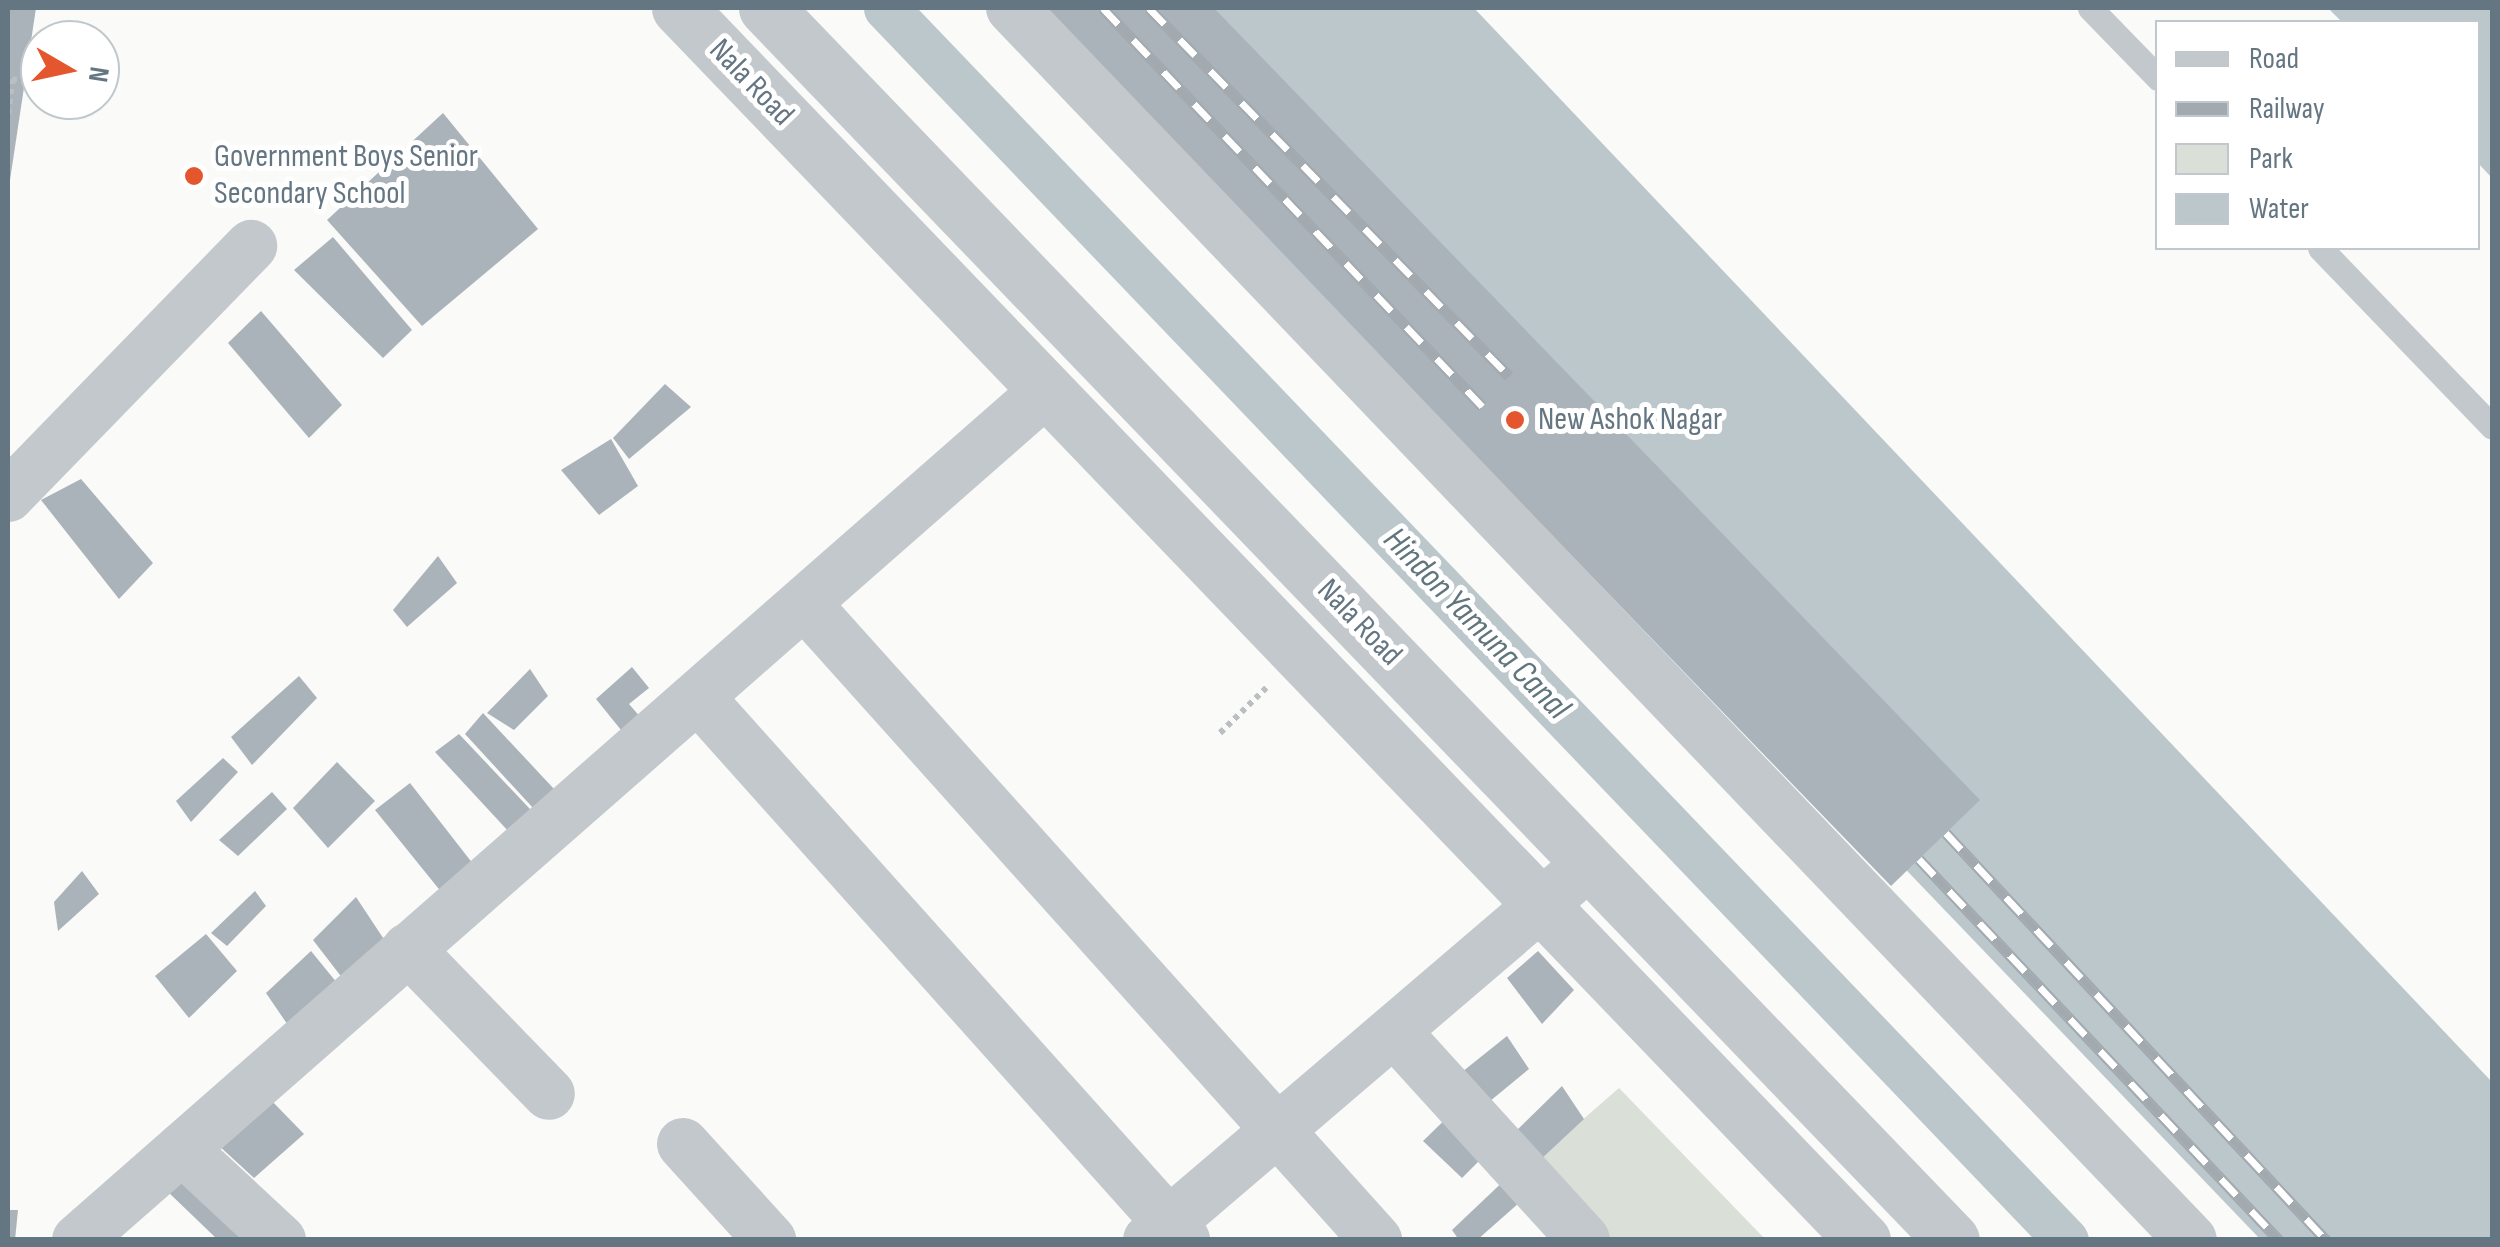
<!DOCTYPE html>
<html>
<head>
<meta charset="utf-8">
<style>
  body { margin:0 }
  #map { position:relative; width:2500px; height:1247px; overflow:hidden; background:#fafaf8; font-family:"Sofia Sans Condensed",sans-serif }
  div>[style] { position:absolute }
  .green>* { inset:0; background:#dadfd7 }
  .water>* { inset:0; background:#bbc7cb }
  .canal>* { height:45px; margin:-22.5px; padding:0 22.5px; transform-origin:22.5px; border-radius:22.5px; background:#bbc7cb }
  .building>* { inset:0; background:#aab3b9 }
  .path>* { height:6px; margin-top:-3px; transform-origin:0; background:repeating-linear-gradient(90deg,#bbbfc2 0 5px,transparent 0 10px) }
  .service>* { height:25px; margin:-12.5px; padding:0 12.5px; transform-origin:12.5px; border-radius:12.5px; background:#c3c8cc }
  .minor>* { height:52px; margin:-26px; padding:0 26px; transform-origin:26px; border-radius:26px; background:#c3c8cc }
  .tertiary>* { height:55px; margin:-27.5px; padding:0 27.5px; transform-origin:27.5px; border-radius:27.5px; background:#c3c8cc }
  .rail>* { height:11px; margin-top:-5.5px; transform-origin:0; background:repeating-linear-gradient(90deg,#fff 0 22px,#a2aab0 0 44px); box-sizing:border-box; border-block:2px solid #a2aab0 }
  .dots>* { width:28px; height:28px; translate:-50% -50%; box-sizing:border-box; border:5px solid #fff; border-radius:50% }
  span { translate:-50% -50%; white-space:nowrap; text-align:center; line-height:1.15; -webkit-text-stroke:10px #fff; paint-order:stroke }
  .street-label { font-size:32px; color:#657683 }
  .poi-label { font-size:32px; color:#657683 }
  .left { translate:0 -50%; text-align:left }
  .water-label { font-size:35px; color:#60757c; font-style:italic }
  .frame { position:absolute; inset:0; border:10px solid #657683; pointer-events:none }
  .legend { position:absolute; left:2155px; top:20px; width:325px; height:230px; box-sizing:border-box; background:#fff; border:2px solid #c1c8cd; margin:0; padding:12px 18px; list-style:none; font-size:30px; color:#657683 }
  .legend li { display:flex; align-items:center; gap:20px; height:50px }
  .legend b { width:50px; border:2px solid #c1c8cd }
  .north { position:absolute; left:20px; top:20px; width:100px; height:100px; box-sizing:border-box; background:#fff; border:2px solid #c1c8cd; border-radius:50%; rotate:99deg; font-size:28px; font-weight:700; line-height:40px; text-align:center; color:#657683 }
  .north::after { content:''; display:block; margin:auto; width:35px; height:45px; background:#e4572e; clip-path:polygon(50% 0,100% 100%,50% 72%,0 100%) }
</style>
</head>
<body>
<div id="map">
  <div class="green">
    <div style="clip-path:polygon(1619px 1088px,1765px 1239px,1591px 1239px,1526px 1169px)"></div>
  </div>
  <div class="water">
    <div style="clip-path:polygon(1080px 8px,1474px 8px,2492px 1082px,2492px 1239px,2260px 1239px)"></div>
    <div style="clip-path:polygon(2328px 8px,2492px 8px,2492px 178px,2478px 163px,2478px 22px,2342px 22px)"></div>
  </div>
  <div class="canal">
    <div style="left:886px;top:8px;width:1706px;rotate:46.24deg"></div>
  </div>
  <div class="building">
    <div style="clip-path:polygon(8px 8px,36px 8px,10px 180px,8px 180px)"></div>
    <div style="clip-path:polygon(1042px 8px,1214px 8px,1980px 800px,1891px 886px)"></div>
    <div style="clip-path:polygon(443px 113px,538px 229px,422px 326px,327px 220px)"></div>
    <div style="clip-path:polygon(333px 237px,412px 330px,383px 358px,294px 270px)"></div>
    <div style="clip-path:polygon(261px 311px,342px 405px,309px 438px,228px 343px)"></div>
    <div style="clip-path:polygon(665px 384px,691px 407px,629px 459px,613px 438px)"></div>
    <div style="clip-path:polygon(611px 439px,638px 486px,599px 515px,561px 470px)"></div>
    <div style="clip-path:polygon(81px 479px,153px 563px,119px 599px,41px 500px)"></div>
    <div style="clip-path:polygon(438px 556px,457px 583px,407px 627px,393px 610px)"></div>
    <div style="clip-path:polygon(632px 667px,649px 688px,629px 704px,654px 733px,634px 746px,596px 699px)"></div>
    <div style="clip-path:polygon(530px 669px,548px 696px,514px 730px,487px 713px)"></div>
    <div style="clip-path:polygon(299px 676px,317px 698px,252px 765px,231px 737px)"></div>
    <div style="clip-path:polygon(483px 713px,569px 805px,546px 822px,465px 734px)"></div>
    <div style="clip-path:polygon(459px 734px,546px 826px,521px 845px,435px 752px)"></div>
    <div style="clip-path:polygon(223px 758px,238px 772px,191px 822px,176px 801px)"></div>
    <div style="clip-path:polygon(337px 762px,375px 801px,328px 848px,293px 808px)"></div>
    <div style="clip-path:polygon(410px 783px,484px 878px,451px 904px,375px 810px)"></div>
    <div style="clip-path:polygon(272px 792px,287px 809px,238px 856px,219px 840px)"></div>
    <div style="clip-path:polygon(82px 871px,99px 894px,58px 931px,54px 902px)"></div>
    <div style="clip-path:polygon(255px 891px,266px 906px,227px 946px,211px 933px)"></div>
    <div style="clip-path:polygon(356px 897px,393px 953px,350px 988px,313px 940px)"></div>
    <div style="clip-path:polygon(206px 934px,237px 971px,189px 1018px,155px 976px)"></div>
    <div style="clip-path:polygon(311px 951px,346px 994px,294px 1034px,266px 993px)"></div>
    <div style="clip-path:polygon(1538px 951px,1574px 990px,1542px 1024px,1507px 978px)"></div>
    <div style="clip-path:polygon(1507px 1036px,1529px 1069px,1484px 1106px,1457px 1076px)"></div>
    <div style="clip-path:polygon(1562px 1086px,1584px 1119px,1539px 1161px,1514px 1133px)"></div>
    <div style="clip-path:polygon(268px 1097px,304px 1134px,254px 1178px,216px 1143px)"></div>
    <div style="clip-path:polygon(1459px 1106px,1494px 1146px,1462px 1178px,1423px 1141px)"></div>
    <div style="clip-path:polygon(197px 1165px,275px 1240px,218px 1240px,166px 1190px)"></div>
    <div style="clip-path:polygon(1511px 1174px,1528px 1195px,1477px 1240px,1459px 1240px,1452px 1230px)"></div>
    <div style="clip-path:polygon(8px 1210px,18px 1210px,15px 1240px,8px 1240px)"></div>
  </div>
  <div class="path">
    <div style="left:8px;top:114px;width:35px;rotate:-83deg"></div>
    <div style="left:12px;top:79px;width:13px;rotate:13deg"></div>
    <div style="left:1220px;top:733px;width:66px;rotate:-44.4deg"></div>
  </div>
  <div class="service">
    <div style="left:2090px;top:8px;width:98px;rotate:45.8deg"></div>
    <div style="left:2320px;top:248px;width:248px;rotate:46.1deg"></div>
  </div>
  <div class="minor">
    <div style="left:1012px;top:8px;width:1705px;rotate:46.26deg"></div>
    <div style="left:8px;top:496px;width:349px;rotate:-45.8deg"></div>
    <div style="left:805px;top:604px;width:855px;rotate:48.08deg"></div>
    <div style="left:698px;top:697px;width:729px;rotate:48.17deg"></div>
    <div style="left:408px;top:949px;width:202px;rotate:45.8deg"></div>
    <div style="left:1394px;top:1031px;width:282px;rotate:47.7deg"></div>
    <div style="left:683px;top:1144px;width:130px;rotate:47.8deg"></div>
    <div style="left:182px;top:1149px;width:134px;rotate:42.9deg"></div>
    <div style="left:78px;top:1240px;width:1289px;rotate:-41.26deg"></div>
    <div style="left:1149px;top:1240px;width:580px;rotate:-40.53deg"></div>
  </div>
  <div class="tertiary">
    <div style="left:679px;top:8px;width:1709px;rotate:46.14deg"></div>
    <div style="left:766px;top:8px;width:1710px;rotate:46.09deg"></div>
  </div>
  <div class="rail">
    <div style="left:1103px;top:8px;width:550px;rotate:46.4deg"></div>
    <div style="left:1149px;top:8px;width:515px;rotate:45.63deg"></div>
    <div style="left:1946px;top:833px;width:557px;rotate:46.96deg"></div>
    <div style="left:1919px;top:859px;width:524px;rotate:46.62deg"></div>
  </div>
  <div class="dots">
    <div style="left:194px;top:176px;background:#e4572e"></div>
    <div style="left:1515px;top:420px;background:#e4572e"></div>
  </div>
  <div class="street-label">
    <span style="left:751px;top:83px;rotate:46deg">Nala Road</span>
    <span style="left:1359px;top:623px;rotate:46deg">Nala Road</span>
  </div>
  <div class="poi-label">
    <span class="left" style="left:214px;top:176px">Government Boys Senior<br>Secondary School</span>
    <span class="left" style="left:1538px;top:420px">New Ashok Nagar</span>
  </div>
  <div class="water-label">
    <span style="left:1476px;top:624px;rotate:46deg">Hindon Yamuna Canal</span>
  </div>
  <div class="frame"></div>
  <ul class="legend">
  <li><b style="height:12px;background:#c3c8cc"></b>Road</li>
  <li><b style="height:12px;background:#a2aab0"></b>Railway</li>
  <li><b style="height:28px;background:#dadfd7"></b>Park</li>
  <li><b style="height:28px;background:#bbc7cb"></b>Water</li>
  </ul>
  <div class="north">N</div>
</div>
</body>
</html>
